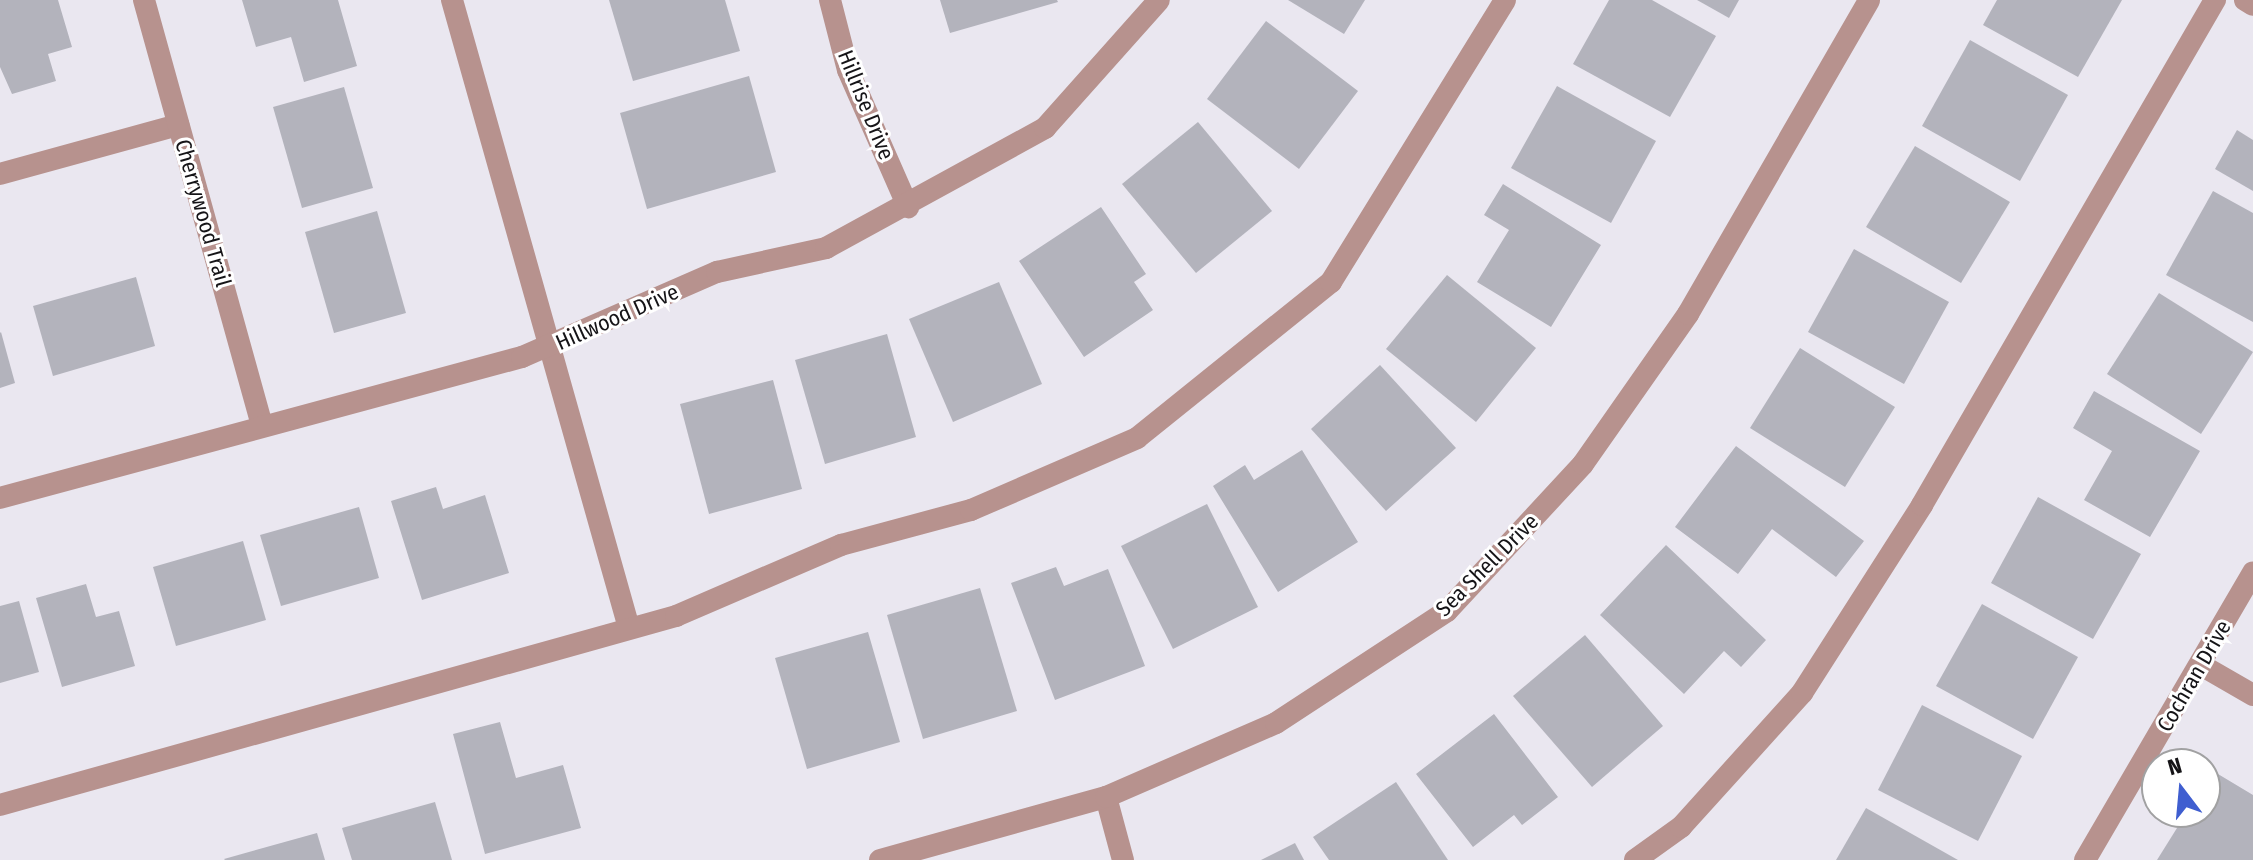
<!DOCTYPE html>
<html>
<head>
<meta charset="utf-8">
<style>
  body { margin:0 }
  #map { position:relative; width:2253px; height:860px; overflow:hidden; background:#eae7f0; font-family:"Fira Sans Condensed",sans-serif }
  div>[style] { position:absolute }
  .building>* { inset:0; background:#b3b3bc }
  .service>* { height:22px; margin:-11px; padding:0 11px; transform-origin:11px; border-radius:11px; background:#b7928e }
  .minor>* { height:22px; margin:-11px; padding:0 11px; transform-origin:11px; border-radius:11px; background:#b7928e }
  span { translate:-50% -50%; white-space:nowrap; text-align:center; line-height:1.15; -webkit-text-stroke:6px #fff; paint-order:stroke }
  .street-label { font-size:22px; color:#151417 }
  .north { position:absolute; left:2141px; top:748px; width:80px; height:80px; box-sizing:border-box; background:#fff; border:2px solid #a1a1a2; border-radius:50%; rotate:344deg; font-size:22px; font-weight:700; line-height:32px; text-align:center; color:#151417 }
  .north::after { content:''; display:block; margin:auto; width:28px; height:36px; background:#3f5ed0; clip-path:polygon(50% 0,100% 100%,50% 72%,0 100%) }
</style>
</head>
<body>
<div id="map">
  <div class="building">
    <div style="clip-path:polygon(0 0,58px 0,72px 47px,48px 54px,56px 81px,12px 94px,0 67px)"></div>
    <div style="clip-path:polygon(242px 0,338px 0,357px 66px,304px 82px,291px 37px,256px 47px)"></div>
    <div style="clip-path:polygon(609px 0,725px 0,740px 51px,633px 81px)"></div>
    <div style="clip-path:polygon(940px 0,1057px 0,1058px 2px,950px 33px)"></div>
    <div style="clip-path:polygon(1288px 0,1365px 0,1344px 34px)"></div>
    <div style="clip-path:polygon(1609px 0,1652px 0,1716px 36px,1670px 117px,1573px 64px)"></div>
    <div style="clip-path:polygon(1697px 0,1739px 0,1729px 18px)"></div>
    <div style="clip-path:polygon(1997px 0,2122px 0,2078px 77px,1983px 25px)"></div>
    <div style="clip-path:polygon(1266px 21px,1358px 91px,1299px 169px,1207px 99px)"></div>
    <div style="clip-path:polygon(1970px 40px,2068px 95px,2020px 181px,1922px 126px)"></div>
    <div style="clip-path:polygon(749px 76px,776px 172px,647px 209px,620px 113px)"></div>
    <div style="clip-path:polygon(1557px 86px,1656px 141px,1611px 223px,1511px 168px)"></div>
    <div style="clip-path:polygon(344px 87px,373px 188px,302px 208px,273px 107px)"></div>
    <div style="clip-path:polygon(1198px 122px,1272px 211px,1196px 273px,1122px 184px)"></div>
    <div style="clip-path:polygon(2237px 130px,2253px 140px,2253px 191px,2215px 169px)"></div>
    <div style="clip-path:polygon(1915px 146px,2010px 202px,1961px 283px,1866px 227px)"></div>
    <div style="clip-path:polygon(1503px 184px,1601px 245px,1551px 327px,1477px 282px,1509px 230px,1484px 215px)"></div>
    <div style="clip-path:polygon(2213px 191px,2253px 213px,2253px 322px,2166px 275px)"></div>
    <div style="clip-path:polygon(1101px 207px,1146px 274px,1134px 282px,1153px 310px,1084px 357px,1019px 261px)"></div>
    <div style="clip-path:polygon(377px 211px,406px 313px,334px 333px,305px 232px)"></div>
    <div style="clip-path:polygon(1854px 249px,1949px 302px,1904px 384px,1808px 332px)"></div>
    <div style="clip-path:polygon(1447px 275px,1536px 348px,1476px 422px,1386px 349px)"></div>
    <div style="clip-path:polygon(136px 277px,155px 346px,53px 376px,33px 306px)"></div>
    <div style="clip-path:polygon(999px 282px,1042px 384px,953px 422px,909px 319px)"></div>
    <div style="clip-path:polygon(2159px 293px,2253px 352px,2201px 434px,2107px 374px)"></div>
    <div style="clip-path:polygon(1px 332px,15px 383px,0 388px,0 333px)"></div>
    <div style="clip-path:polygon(887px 334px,916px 437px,825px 464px,795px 360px)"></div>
    <div style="clip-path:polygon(1800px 348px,1895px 407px,1845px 487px,1750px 428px)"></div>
    <div style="clip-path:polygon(1380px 365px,1456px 448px,1386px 511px,1311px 429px)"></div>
    <div style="clip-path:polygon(773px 380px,802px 489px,709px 514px,680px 404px)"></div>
    <div style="clip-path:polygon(2094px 391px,2200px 451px,2150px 537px,2084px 500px,2112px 451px,2073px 428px)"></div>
    <div style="clip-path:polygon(1736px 446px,1864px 541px,1836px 577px,1772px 529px,1738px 574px,1675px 527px)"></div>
    <div style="clip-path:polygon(1302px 450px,1358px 542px,1278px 592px,1213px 486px,1245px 465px,1254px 480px)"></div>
    <div style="clip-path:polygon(436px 487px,443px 509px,485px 495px,509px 573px,422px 600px,391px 501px)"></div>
    <div style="clip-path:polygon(2038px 497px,2141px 554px,2093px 639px,1991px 583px)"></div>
    <div style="clip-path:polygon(1207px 504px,1258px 607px,1173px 649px,1121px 546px)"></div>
    <div style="clip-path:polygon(359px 507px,379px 578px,281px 606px,260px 535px)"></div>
    <div style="clip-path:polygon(243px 541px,266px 620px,176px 646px,153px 567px)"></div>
    <div style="clip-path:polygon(1666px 545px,1766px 640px,1741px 667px,1724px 651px,1684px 694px,1600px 615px)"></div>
    <div style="clip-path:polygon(1056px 567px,1064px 586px,1108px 569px,1145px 666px,1055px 700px,1011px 583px)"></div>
    <div style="clip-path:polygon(86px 584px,96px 617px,119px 611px,135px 666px,62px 687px,36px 598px)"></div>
    <div style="clip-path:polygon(980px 588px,1017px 711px,923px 739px,887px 615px)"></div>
    <div style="clip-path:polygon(19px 601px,39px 672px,0 683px,0 606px)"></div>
    <div style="clip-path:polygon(1982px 604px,2078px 657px,2033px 739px,1936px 686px)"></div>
    <div style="clip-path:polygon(868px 632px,900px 742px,807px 769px,775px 658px)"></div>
    <div style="clip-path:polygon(1585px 635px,1663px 726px,1592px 787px,1513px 696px)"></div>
    <div style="clip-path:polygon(1922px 705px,2022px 756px,1978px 841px,1878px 790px)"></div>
    <div style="clip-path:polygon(1494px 714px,1558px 797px,1522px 825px,1514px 815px,1473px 847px,1416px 774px)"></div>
    <div style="clip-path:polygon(500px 722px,516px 778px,563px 765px,581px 828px,485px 854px,453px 734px)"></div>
    <div style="clip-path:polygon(2213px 771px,2253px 795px,2253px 860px,2157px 860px,2187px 812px,2205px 812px)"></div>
    <div style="clip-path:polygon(1396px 782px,1448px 860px,1329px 860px,1313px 837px)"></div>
    <div style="clip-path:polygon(435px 802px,452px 860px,352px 860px,342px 828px)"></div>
    <div style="clip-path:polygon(1866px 808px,1958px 860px,1836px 860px)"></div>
    <div style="clip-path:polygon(317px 833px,325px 860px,225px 860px,224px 859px)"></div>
    <div style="clip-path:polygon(1295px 843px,1304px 860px,1261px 860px)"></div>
  </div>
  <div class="service">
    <div style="left:452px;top:0;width:652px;rotate:74.26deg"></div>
    <div style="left:0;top:174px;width:185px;rotate:-15.4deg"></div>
    <div style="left:0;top:805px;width:702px;rotate:-15.62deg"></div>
    <div style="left:676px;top:616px;width:180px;rotate:-23.3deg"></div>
    <div style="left:841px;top:545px;width:135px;rotate:-15.1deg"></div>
    <div style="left:971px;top:510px;width:181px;rotate:-23.4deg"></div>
    <div style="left:1137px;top:438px;width:249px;rotate:-38.8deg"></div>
    <div style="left:1331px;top:282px;width:331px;rotate:-58.3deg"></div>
    <div style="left:1635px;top:860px;width:57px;rotate:-35.7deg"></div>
    <div style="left:1681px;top:827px;width:181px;rotate:-47.9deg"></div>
    <div style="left:1802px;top:693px;width:223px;rotate:-57.4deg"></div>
    <div style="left:1922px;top:505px;width:584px;rotate:-59.88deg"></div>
  </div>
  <div class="minor">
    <div style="left:144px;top:0;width:442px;rotate:74.5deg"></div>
    <div style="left:830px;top:0;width:72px;rotate:75.6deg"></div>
    <div style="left:848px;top:70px;width:150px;rotate:66.3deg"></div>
    <div style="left:2245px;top:0;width:9px;rotate:32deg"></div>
    <div style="left:0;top:498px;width:541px;rotate:-15.12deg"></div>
    <div style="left:522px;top:357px;width:213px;rotate:-23.6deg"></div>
    <div style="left:717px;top:272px;width:112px;rotate:-12.4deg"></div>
    <div style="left:826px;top:248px;width:250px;rotate:-28.7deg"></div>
    <div style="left:1045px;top:128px;width:171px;rotate:-48.3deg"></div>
    <div style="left:2201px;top:665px;width:60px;rotate:30deg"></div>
    <div style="left:1106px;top:797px;width:65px;rotate:74.9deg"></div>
    <div style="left:880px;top:860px;width:235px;rotate:-15.6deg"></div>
    <div style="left:1106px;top:797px;width:185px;rotate:-23.5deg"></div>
    <div style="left:1276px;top:723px;width:204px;rotate:-33.2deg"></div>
    <div style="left:1447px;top:611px;width:200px;rotate:-47.2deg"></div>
    <div style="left:1583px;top:464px;width:183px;rotate:-55deg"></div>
    <div style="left:1688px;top:314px;width:362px;rotate:-60deg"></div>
    <div style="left:2085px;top:860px;width:333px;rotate:-59.7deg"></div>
  </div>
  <div class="street-label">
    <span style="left:866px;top:105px;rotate:68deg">Hillrise Drive</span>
    <span style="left:203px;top:213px;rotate:74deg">Cherrywood Trail</span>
    <span style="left:617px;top:317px;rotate:-24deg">Hillwood Drive</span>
    <span style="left:1487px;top:565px;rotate:-45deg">Sea Shell Drive</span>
    <span style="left:2194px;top:676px;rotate:-60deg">Cochran Drive</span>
  </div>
  <div class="north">N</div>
</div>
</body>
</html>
